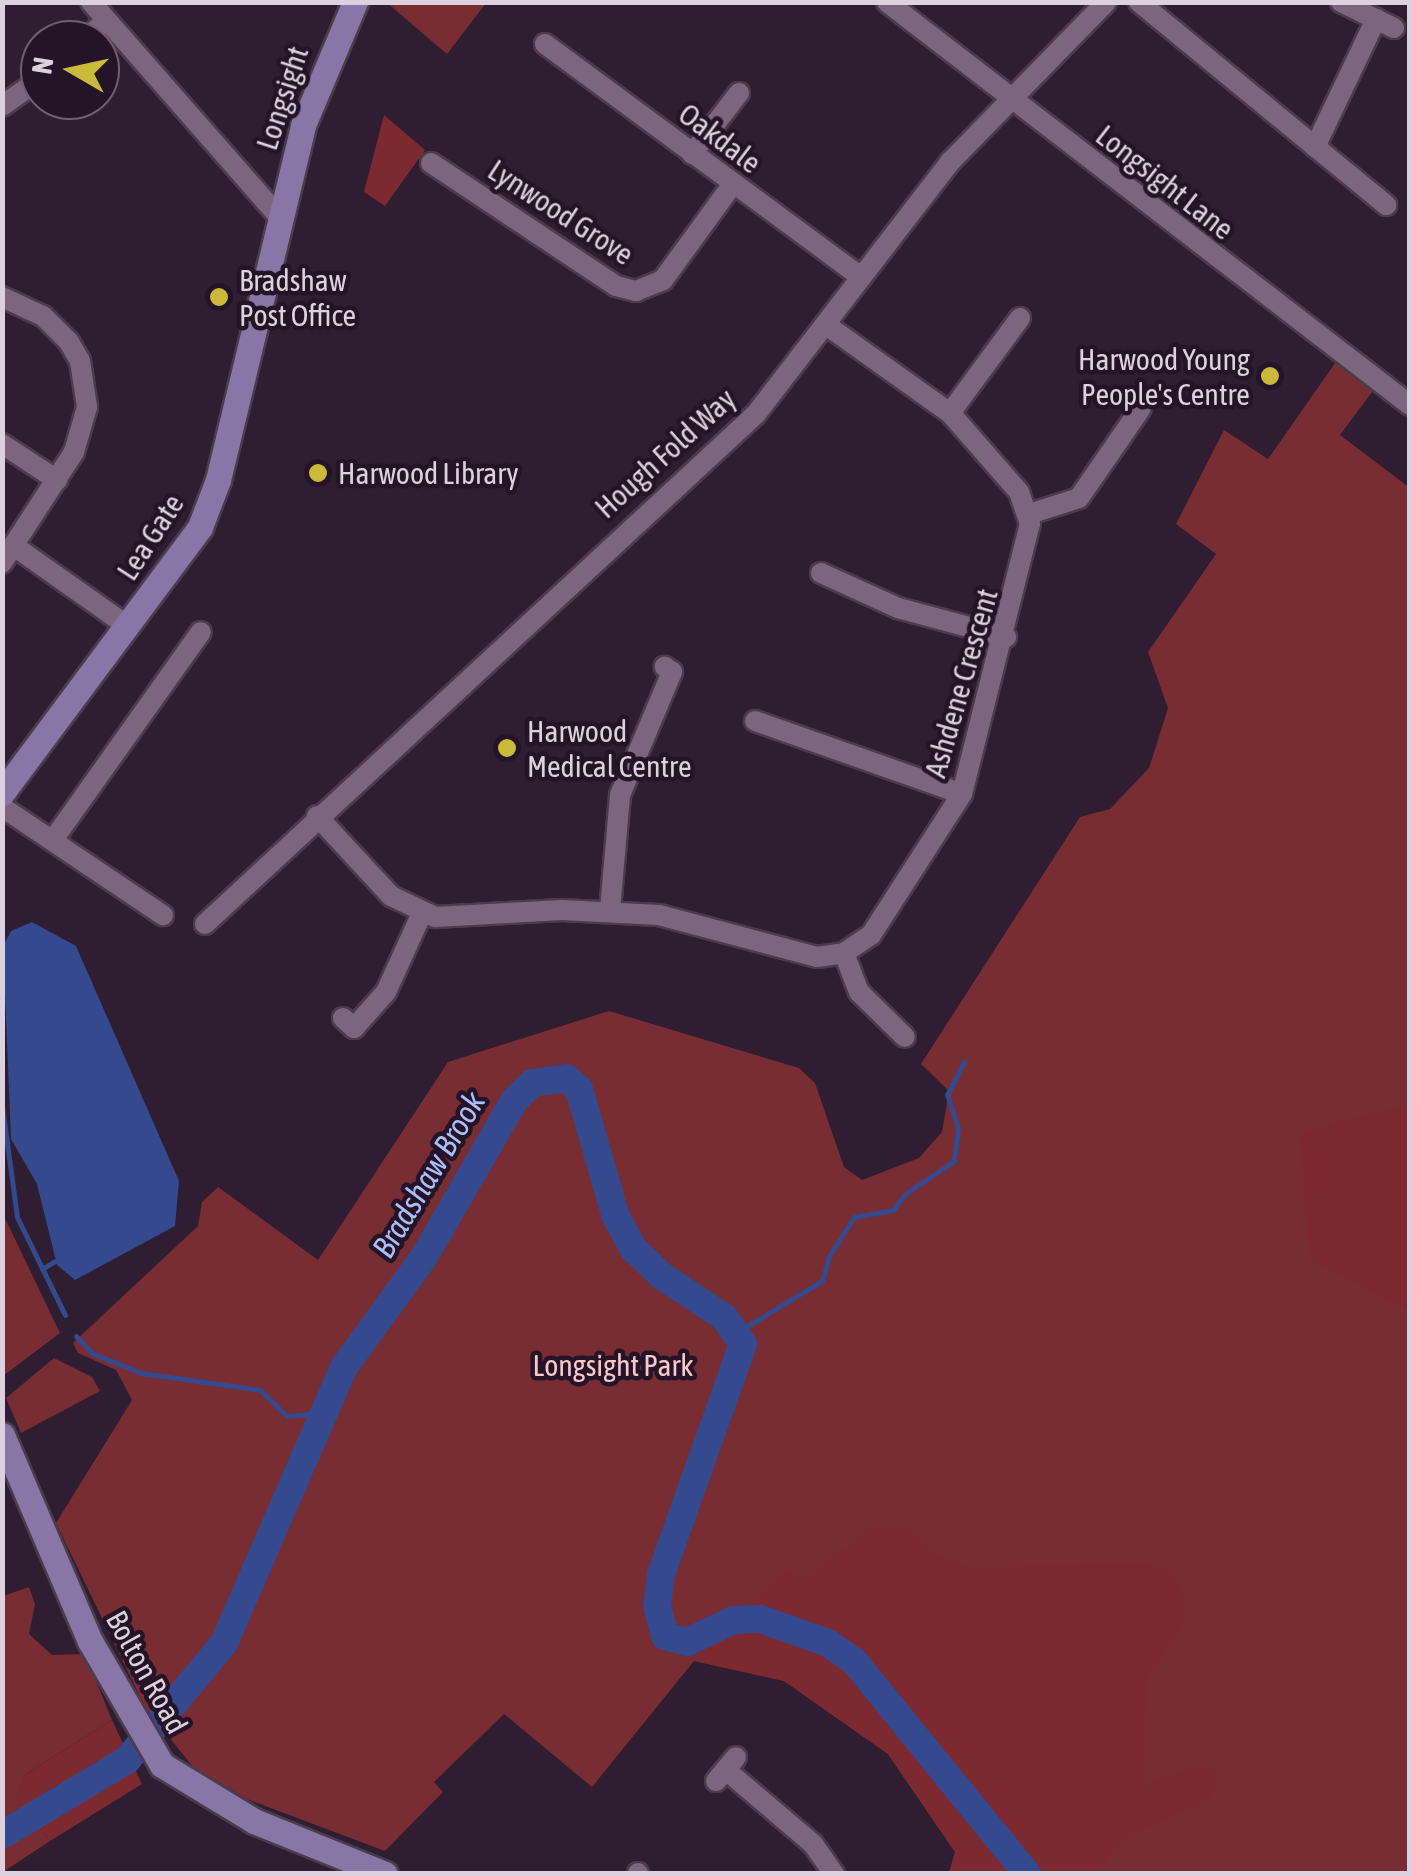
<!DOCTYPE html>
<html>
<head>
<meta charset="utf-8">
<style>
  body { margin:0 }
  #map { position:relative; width:1412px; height:1876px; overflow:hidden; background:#2f1d31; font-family:"Asap Condensed",sans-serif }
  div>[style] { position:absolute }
  .green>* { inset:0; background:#772d32 }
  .forest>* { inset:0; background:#7d2930 }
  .water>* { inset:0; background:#34498e }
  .stream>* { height:5px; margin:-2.5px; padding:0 2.5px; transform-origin:2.5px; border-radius:2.5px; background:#34498e }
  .river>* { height:28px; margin:-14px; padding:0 14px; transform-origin:14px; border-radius:14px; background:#34498e }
  .roads { filter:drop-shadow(2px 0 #4b3c4c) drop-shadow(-2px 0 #4b3c4c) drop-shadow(0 2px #4b3c4c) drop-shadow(0 -2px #4b3c4c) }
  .minor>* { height:20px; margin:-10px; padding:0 10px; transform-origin:10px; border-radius:10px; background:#7c667e }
  .major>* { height:25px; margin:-12.5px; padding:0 12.5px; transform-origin:12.5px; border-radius:12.5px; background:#8976a6 }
  .dots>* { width:28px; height:28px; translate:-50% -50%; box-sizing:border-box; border:5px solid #251427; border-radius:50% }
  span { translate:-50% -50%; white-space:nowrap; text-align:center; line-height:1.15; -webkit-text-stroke:9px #251427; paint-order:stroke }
  .street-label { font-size:30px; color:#ded1df }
  .poi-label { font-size:30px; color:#ded1df }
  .left { translate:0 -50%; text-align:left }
  .right { translate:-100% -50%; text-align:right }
  .park-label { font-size:30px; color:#fbc8c8 }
  .water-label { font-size:32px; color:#a9bffb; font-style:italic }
  .frame { position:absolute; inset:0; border:5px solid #ded1df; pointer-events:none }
  .north { position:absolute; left:20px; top:20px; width:100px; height:100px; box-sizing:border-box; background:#251427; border:2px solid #6f6071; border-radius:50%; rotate:279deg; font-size:28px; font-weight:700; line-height:40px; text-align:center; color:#ded1df }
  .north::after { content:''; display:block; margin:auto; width:35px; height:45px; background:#cbba39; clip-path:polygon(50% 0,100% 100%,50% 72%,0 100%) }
</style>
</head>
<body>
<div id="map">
  <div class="green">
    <div style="clip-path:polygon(386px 2px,486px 2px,486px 3px,447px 54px)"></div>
    <div style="clip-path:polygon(1340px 356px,1378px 384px,1340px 435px,1410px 488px,1409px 1873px,949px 1873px,955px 1852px,888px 1754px,784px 1681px,694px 1661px,592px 1787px,504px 1714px,434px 1782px,443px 1792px,385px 1851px,247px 1799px,193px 1767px,145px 1707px,56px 1523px,132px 1400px,116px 1370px,78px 1353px,73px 1343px,198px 1226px,202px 1202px,218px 1187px,318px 1260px,448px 1062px,609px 1011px,799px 1068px,815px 1083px,844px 1167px,862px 1180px,919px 1158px,942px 1132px,949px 1091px,921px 1064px,1080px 817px,1110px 809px,1149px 768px,1168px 708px,1148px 652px,1216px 554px,1176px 524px,1224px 430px,1268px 459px)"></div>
    <div style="clip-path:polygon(3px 1214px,60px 1333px,3px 1376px,2px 1376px)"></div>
    <div style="clip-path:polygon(54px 1358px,92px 1377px,100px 1391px,21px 1433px,6px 1398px)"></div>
    <div style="clip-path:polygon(29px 1587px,35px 1604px,29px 1634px,52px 1655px,85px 1654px,112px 1720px,26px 1774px,16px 1798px,50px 1841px,3px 1872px,3px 1596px)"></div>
  </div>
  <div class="forest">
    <div style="clip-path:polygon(384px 115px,425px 150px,385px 206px,364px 192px)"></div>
    <div style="clip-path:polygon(1409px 1104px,1410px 1104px,1409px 1310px,1311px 1260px,1300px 1134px)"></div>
    <div style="clip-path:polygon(876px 1526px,908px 1530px,930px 1553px,972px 1568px,1143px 1563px,1163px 1569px,1181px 1590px,1186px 1619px,1147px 1677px,1141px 1786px,1195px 1768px,1213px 1771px,1218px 1787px,1207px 1800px,1124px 1837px,1095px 1873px,949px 1873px,955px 1852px,888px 1754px,784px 1681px,694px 1661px,785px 1570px,802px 1581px)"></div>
    <div style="clip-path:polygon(112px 1720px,142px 1784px,50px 1841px,15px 1798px,26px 1774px)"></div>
  </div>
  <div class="water">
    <div style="clip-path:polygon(32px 922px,76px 946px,179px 1181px,175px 1226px,75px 1280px,57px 1265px,37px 1184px,11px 1139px,3px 946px,11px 931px)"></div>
  </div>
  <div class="stream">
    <div style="left:2px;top:1106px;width:112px;rotate:82.3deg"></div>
    <div style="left:17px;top:1217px;width:109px;rotate:63.9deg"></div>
    <div style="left:42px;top:1269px;width:15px;rotate:-32deg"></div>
    <div style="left:739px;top:1331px;width:97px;rotate:-31.1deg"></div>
    <div style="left:822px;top:1281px;width:26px;rotate:-74deg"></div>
    <div style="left:829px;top:1256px;width:46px;rotate:-57.3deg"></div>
    <div style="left:854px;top:1217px;width:40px;rotate:-10deg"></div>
    <div style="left:893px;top:1210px;width:20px;rotate:-53deg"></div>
    <div style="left:905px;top:1194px;width:59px;rotate:-34deg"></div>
    <div style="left:954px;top:1161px;width:33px;rotate:-83deg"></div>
    <div style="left:958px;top:1128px;width:35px;rotate:-108deg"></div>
    <div style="left:947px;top:1095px;width:38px;rotate:-63deg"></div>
    <div style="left:76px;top:1336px;width:23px;rotate:47deg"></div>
    <div style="left:92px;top:1353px;width:53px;rotate:22.2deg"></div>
    <div style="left:141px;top:1373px;width:120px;rotate:8.1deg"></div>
    <div style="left:260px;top:1390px;width:37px;rotate:44deg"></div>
    <div style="left:287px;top:1416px;width:36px;rotate:-5deg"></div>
  </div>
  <div class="river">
    <div style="left:2px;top:1835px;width:146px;rotate:-31deg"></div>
    <div style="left:127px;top:1760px;width:152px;rotate:-50.3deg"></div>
    <div style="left:224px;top:1643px;width:301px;rotate:-66.5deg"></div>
    <div style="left:344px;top:1367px;width:136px;rotate:-54deg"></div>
    <div style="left:424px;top:1257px;width:180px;rotate:-60deg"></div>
    <div style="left:514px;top:1101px;width:25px;rotate:-45deg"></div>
    <div style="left:532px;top:1083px;width:34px;rotate:-8deg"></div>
    <div style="left:566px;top:1078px;width:17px;rotate:40deg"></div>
    <div style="left:579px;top:1089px;width:133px;rotate:73.9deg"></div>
    <div style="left:616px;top:1217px;width:37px;rotate:61deg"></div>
    <div style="left:634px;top:1249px;width:39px;rotate:44deg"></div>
    <div style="left:662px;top:1276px;width:74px;rotate:33.5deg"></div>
    <div style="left:724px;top:1317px;width:33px;rotate:55deg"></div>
    <div style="left:743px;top:1344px;width:244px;rotate:109.6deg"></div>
    <div style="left:661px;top:1574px;width:32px;rotate:97deg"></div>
    <div style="left:657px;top:1606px;width:31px;rotate:75deg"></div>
    <div style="left:665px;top:1636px;width:23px;rotate:15deg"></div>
    <div style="left:687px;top:1642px;width:52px;rotate:-25.1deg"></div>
    <div style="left:734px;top:1620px;width:26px;rotate:-2deg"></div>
    <div style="left:760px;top:1619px;width:72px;rotate:19.4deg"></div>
    <div style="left:828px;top:1643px;width:32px;rotate:35deg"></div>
    <div style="left:854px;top:1661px;width:274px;rotate:50.9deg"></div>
  </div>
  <div class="roads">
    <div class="minor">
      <div style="left:91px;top:2px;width:286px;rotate:48.8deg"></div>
      <div style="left:887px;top:2px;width:660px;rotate:37.62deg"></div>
      <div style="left:1139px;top:2px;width:320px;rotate:39.4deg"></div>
      <div style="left:1341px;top:2px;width:59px;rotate:26.1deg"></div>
      <div style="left:84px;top:40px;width:30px;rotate:-41deg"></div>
      <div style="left:545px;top:44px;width:393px;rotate:36.4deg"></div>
      <div style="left:2px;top:106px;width:47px;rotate:-35.4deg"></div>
      <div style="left:1315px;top:147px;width:142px;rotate:-64.5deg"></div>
      <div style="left:692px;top:154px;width:77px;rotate:-52.4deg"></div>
      <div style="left:431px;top:163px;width:222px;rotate:33.6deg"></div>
      <div style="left:616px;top:286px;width:21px;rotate:14deg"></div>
      <div style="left:636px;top:291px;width:29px;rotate:-22deg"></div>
      <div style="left:663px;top:280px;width:117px;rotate:-54deg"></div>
      <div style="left:2px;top:297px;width:45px;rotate:24.9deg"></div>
      <div style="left:43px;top:316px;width:37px;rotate:45deg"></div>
      <div style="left:69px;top:342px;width:22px;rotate:60deg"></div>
      <div style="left:80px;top:361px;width:47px;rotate:81.3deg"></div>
      <div style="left:87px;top:407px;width:47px;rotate:106.1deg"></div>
      <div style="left:74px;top:452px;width:132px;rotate:123deg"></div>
      <div style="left:950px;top:413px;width:118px;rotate:-53.6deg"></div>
      <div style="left:2px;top:444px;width:66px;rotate:33.2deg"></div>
      <div style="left:1029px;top:514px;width:52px;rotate:-17.7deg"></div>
      <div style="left:1079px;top:498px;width:109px;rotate:-55.4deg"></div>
      <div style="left:14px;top:546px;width:141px;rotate:35.2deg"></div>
      <div style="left:821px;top:573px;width:85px;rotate:24.4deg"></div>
      <div style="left:898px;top:608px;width:112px;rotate:15deg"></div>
      <div style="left:755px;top:721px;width:219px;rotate:19.4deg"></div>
      <div style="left:2px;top:807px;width:194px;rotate:33.9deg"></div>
      <div style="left:317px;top:816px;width:109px;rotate:47.2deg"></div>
      <div style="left:391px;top:896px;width:49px;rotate:25.5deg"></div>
      <div style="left:435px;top:917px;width:127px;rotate:-3.2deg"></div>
      <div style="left:562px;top:910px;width:97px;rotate:3deg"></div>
      <div style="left:659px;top:915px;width:163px;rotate:14.9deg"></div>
      <div style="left:817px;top:957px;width:27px;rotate:-8deg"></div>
      <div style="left:844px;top:953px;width:32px;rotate:-34deg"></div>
      <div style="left:871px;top:935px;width:168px;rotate:-57.2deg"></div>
      <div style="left:962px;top:794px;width:278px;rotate:-75.9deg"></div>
      <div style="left:1030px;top:524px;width:34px;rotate:-109deg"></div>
      <div style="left:1019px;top:492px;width:105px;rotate:-131.1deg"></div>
      <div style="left:950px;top:413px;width:148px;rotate:-144.6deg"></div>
      <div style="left:53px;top:840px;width:255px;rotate:-54.6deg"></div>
      <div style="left:610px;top:910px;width:115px;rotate:-85deg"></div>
      <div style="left:620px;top:795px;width:134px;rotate:-67.1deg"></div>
      <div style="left:672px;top:672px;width:9px;rotate:-144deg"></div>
      <div style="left:205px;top:924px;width:751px;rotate:-42.79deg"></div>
      <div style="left:756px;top:414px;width:319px;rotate:-52.4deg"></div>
      <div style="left:951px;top:161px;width:222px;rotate:-45.7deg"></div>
      <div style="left:844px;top:953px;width:42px;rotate:69deg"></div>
      <div style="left:859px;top:992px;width:64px;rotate:44.4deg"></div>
      <div style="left:343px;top:1018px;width:15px;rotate:42deg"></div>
      <div style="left:354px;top:1028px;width:48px;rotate:-48.4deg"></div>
      <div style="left:386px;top:992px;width:87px;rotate:-65.5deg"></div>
      <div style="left:726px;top:1770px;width:114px;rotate:40.4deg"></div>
      <div style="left:813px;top:1844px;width:37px;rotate:55deg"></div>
      <div style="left:716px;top:1781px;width:31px;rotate:-50deg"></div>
      <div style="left:638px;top:1874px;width:1px;rotate:-90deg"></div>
    </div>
    <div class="major">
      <div style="left:2px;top:793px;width:332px;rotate:-53.3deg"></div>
      <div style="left:200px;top:527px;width:50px;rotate:-69deg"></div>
      <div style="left:218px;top:480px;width:365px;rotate:-76.5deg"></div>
      <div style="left:303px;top:125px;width:134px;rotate:-67.1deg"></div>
      <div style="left:2px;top:1435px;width:224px;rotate:66.9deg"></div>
      <div style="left:90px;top:1641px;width:143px;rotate:59.9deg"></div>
      <div style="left:162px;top:1765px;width:108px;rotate:31.3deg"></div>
      <div style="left:254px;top:1821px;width:141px;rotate:22deg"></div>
    </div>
  </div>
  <div class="dots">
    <div style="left:219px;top:297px;background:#cbba39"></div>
    <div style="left:1270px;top:376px;background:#cbba39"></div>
    <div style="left:318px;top:473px;background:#cbba39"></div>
    <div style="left:507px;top:748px;background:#cbba39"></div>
  </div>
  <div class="street-label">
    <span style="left:282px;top:98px;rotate:-72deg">Longsight</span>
    <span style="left:720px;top:138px;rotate:37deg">Oakdale</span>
    <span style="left:1165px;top:182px;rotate:38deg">Longsight Lane</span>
    <span style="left:561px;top:212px;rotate:33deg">Lynwood Grove</span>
    <span style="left:665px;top:453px;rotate:-42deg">Hough Fold Way</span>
    <span style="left:150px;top:537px;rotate:-57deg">Lea Gate</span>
    <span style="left:961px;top:683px;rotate:-74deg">Ashdene Crescent</span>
    <span style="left:147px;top:1672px;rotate:61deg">Bolton Road</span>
  </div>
  <div class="poi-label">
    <span class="left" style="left:239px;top:297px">Bradshaw<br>Post Office</span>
    <span class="right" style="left:1250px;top:376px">Harwood Young<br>People's Centre</span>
    <span class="left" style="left:338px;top:473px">Harwood Library</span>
    <span class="left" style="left:527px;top:748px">Harwood<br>Medical Centre</span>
  </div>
  <div class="park-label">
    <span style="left:613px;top:1365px">Longsight Park</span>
  </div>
  <div class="water-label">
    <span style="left:429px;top:1175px;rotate:-59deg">Bradshaw Brook</span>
  </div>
  <div class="frame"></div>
  <div class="north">N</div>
</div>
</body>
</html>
